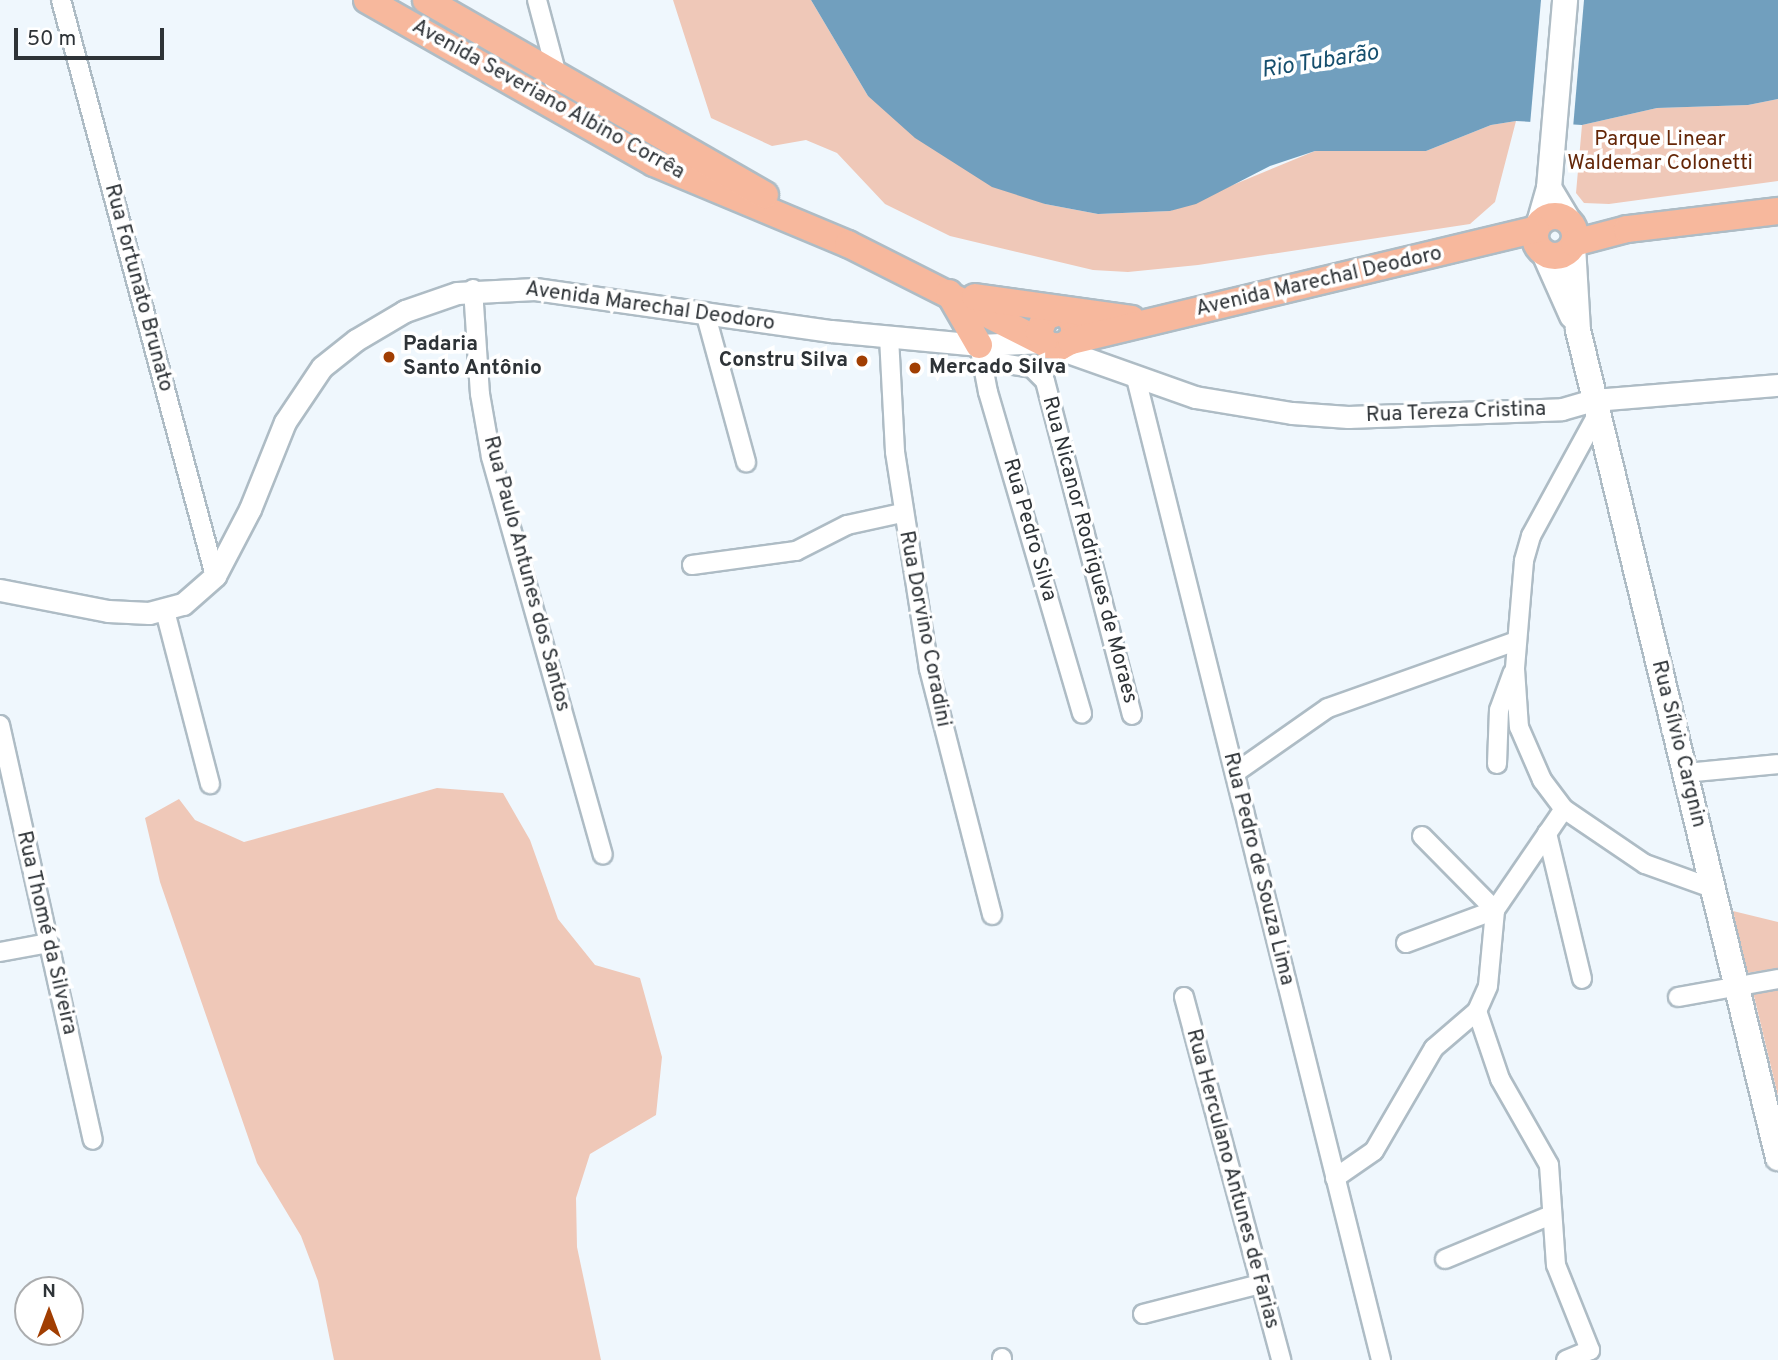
<!DOCTYPE html>
<html>
<head>
<meta charset="utf-8">
<style>
  body { margin:0 }
  #map { position:relative; width:1778px; height:1360px; overflow:hidden; background:#eff7fd; font-family:Overpass,sans-serif }
  div>[style] { position:absolute }
  .green>* { inset:0; background:#efc8b8 }
  .water>* { inset:0; background:#719fbe }
  .pier>* { inset:0; background:#eff7fd }
  .roads { filter:drop-shadow(2px 0 #aebcc5) drop-shadow(-2px 0 #aebcc5) drop-shadow(0 2px #aebcc5) drop-shadow(0 -2px #aebcc5) }
  .minor>* { height:18px; margin:-9px; padding:0 9px; transform-origin:9px; border-radius:9px; background:#fff }
  .tertiary>* { height:21px; margin:-10.5px; padding:0 10.5px; transform-origin:10.5px; border-radius:10.5px; background:#fff }
  .secondary>* { height:24px; margin:-12px; padding:0 12px; transform-origin:12px; border-radius:12px; background:#fff }
  .primary>* { height:26px; margin:-13px; padding:0 13px; transform-origin:13px; border-radius:13px; background:#f7b89d }
  .primary>.ring { margin:-13px; padding:0; box-sizing:content-box; background:none; border:26px solid #f7b89d; border-radius:50% }
  .dots>* { width:19px; height:19px; translate:-50% -50%; box-sizing:border-box; border:4px solid #fff; border-radius:50% }
  span { translate:-50% -50%; white-space:nowrap; text-align:center; line-height:1.15; -webkit-text-stroke:7px #fff; paint-order:stroke }
  .street-label { font-size:21px; color:#2e3337 }
  .park-label { font-size:21px; color:#642708 }
  .poi-label { font-size:21px; color:#2e3337; font-weight:700 }
  .left { translate:0 -50%; text-align:left }
  .right { translate:-100% -50%; text-align:right }
  .water-label { font-size:23px; color:#164f6e; font-style:italic }
  .north { position:absolute; left:14px; top:1276px; width:70px; height:70px; box-sizing:border-box; background:#fff; border:2px solid #abadaf; border-radius:50%; rotate:0deg; font-size:19px; font-weight:700; line-height:28px; text-align:center; color:#2e3337 }
  .north::after { content:''; display:block; margin:auto; width:24px; height:32px; background:#a13e02; clip-path:polygon(50% 0,100% 100%,50% 72%,0 100%) }
  .scale { position:absolute; left:14px; top:28px; width:150px; height:32px; box-sizing:border-box; border:4px solid #2e3337; border-top:0; padding-left:9px; font-size:21px; line-height:24px; white-space:nowrap; color:#2e3337; -webkit-text-stroke:5px #fff; paint-order:stroke }
</style>
</head>
<body>
<div id="map">
  <div class="green">
    <div style="clip-path:polygon(673px 0,811px 0,868px 96px,1045px 204px,1098px 214px,1170px 211px,1315px 151px,1426px 151px,1491px 125px,1516px 121px,1495px 202px,1470px 224px,1198px 265px,1128px 272px,1093px 270px,950px 236px,885px 204px,837px 153px,806px 140px,772px 146px,711px 118px)"></div>
    <div style="clip-path:polygon(1778px 99px,1778px 181px,1609px 204px,1584px 203px,1576px 193px,1582px 125px,1657px 108px,1748px 105px)"></div>
    <div style="clip-path:polygon(437px 788px,503px 793px,530px 840px,558px 919px,595px 965px,640px 978px,662px 1057px,656px 1115px,590px 1154px,576px 1198px,577px 1247px,601px 1360px,334px 1360px,318px 1281px,301px 1236px,257px 1163px,160px 882px,145px 818px,179px 799px,195px 820px,244px 842px)"></div>
    <div style="clip-path:polygon(1733px 911px,1778px 922px,1778px 968px,1747px 973px)"></div>
    <div style="clip-path:polygon(1778px 989px,1778px 1096px,1753px 992px)"></div>
  </div>
  <div class="water">
    <div style="clip-path:polygon(811px 0,1778px 0,1778px 99px,1748px 105px,1657px 108px,1582px 125px,1516px 121px,1491px 125px,1426px 151px,1315px 151px,1270px 166px,1196px 204px,1170px 211px,1098px 214px,1045px 204px,992px 187px,915px 138px,868px 96px)"></div>
  </div>
  <div class="pier">
    <div style="clip-path:polygon(1541px 0,1584px 0,1573px 128px,1530px 125px)"></div>
  </div>
  <div class="roads">
    <div class="minor">
      <div style="left:61px;top:0;width:596px;rotate:75.03deg"></div>
      <div style="left:537px;top:0;width:78px;rotate:75.1deg"></div>
      <div style="left:557px;top:75px;width:7px;rotate:117deg"></div>
      <div style="left:473px;top:289px;width:105px;rotate:86.2deg"></div>
      <div style="left:480px;top:394px;width:64px;rotate:80.1deg"></div>
      <div style="left:491px;top:457px;width:413px;rotate:74.3deg"></div>
      <div style="left:705px;top:312px;width:156px;rotate:74.7deg"></div>
      <div style="left:889px;top:337px;width:115px;rotate:87deg"></div>
      <div style="left:895px;top:452px;width:220px;rotate:81.1deg"></div>
      <div style="left:929px;top:669px;width:254px;rotate:75.6deg"></div>
      <div style="left:979px;top:345px;width:23px;rotate:47deg"></div>
      <div style="left:995px;top:362px;width:37px;rotate:9deg"></div>
      <div style="left:1032px;top:368px;width:18px;rotate:45deg"></div>
      <div style="left:1045px;top:381px;width:345px;rotate:75.4deg"></div>
      <div style="left:979px;top:345px;width:48px;rotate:79.2deg"></div>
      <div style="left:988px;top:392px;width:335px;rotate:73.7deg"></div>
      <div style="left:1136px;top:378px;width:1012px;rotate:75.99deg"></div>
      <div style="left:1598px;top:413px;width:140px;rotate:118.6deg"></div>
      <div style="left:1531px;top:536px;width:26px;rotate:106deg"></div>
      <div style="left:1524px;top:561px;width:108px;rotate:94.8deg"></div>
      <div style="left:1515px;top:669px;width:58px;rotate:86.1deg"></div>
      <div style="left:1519px;top:727px;width:58px;rotate:66.5deg"></div>
      <div style="left:1542px;top:780px;width:36px;rotate:53deg"></div>
      <div style="left:1564px;top:809px;width:98px;rotate:34.2deg"></div>
      <div style="left:1645px;top:864px;width:71px;rotate:19.7deg"></div>
      <div style="left:692px;top:565px;width:105px;rotate:-7.7deg"></div>
      <div style="left:796px;top:551px;width:57px;rotate:-27deg"></div>
      <div style="left:847px;top:525px;width:56px;rotate:-12.3deg"></div>
      <div style="left:165px;top:611px;width:179px;rotate:75.4deg"></div>
      <div style="left:0;top:725px;width:425px;rotate:77.4deg"></div>
      <div style="left:1497px;top:764px;width:54px;rotate:-87.9deg"></div>
      <div style="left:1499px;top:710px;width:40px;rotate:-69.8deg"></div>
      <div style="left:1235px;top:773px;width:113px;rotate:-35deg"></div>
      <div style="left:1328px;top:708px;width:200px;rotate:-19.6deg"></div>
      <div style="left:1685px;top:773px;width:93px;rotate:-5.5deg"></div>
      <div style="left:1547px;top:833px;width:150px;rotate:76.5deg"></div>
      <div style="left:1406px;top:943px;width:95px;rotate:-20.3deg"></div>
      <div style="left:1495px;top:910px;width:104px;rotate:-134.6deg"></div>
      <div style="left:0;top:952px;width:50px;rotate:-10.4deg"></div>
      <div style="left:1184px;top:997px;width:376px;rotate:75deg"></div>
      <div style="left:1678px;top:997px;width:102px;rotate:-10.2deg"></div>
      <div style="left:1477px;top:1011px;width:72px;rotate:71.3deg"></div>
      <div style="left:1500px;top:1079px;width:99px;rotate:60.3deg"></div>
      <div style="left:1549px;top:1165px;width:100px;rotate:86deg"></div>
      <div style="left:1556px;top:1265px;width:92px;rotate:68.2deg"></div>
      <div style="left:1590px;top:1350px;width:26px;rotate:157deg"></div>
      <div style="left:1335px;top:1178px;width:47px;rotate:-34.7deg"></div>
      <div style="left:1374px;top:1151px;width:119px;rotate:-59.8deg"></div>
      <div style="left:1434px;top:1048px;width:57px;rotate:-40.7deg"></div>
      <div style="left:1477px;top:1011px;width:27px;rotate:-66deg"></div>
      <div style="left:1488px;top:986px;width:76px;rotate:-84.7deg"></div>
      <div style="left:1495px;top:910px;width:122px;rotate:-55.7deg"></div>
      <div style="left:1445px;top:1259px;width:115px;rotate:-22.5deg"></div>
      <div style="left:1143px;top:1314px;width:121px;rotate:-14.4deg"></div>
      <div style="left:1002px;top:1358px;width:2px;rotate:90deg"></div>
    </div>
    <div class="tertiary">
      <div style="left:1054px;top:347px;width:150px;rotate:19.5deg"></div>
      <div style="left:1195px;top:397px;width:98px;rotate:9.4deg"></div>
      <div style="left:1292px;top:413px;width:56px;rotate:4.1deg"></div>
      <div style="left:1348px;top:417px;width:214px;rotate:-2.1deg"></div>
      <div style="left:1562px;top:409px;width:33px;rotate:-16deg"></div>
      <div style="left:1594px;top:400px;width:185px;rotate:-4.7deg"></div>
      <div style="left:0;top:590px;width:110px;rotate:11deg"></div>
      <div style="left:108px;top:611px;width:41px;rotate:2.8deg"></div>
      <div style="left:149px;top:613px;width:35px;rotate:-15deg"></div>
      <div style="left:183px;top:604px;width:43px;rotate:-41.2deg"></div>
      <div style="left:215px;top:576px;width:76px;rotate:-62.4deg"></div>
      <div style="left:250px;top:509px;width:94px;rotate:-68.1deg"></div>
      <div style="left:285px;top:422px;width:66px;rotate:-56.1deg"></div>
      <div style="left:322px;top:367px;width:43px;rotate:-38.5deg"></div>
      <div style="left:356px;top:340px;width:57px;rotate:-30.6deg"></div>
      <div style="left:405px;top:311px;width:55px;rotate:-19.1deg"></div>
      <div style="left:457px;top:293px;width:78px;rotate:-2.9deg"></div>
      <div style="left:535px;top:289px;width:299px;rotate:8.1deg"></div>
      <div style="left:831px;top:331px;width:149px;rotate:5.4deg"></div>
      <div style="left:979px;top:345px;width:65px;rotate:-2.6deg"></div>
    </div>
    <div class="secondary">
      <div style="left:1549px;top:188px;width:37px;rotate:59deg"></div>
      <div style="left:1539px;top:223px;width:36px;rotate:-74deg"></div>
      <div style="left:1549px;top:188px;width:189px;rotate:-85.1deg"></div>
      <div style="left:1573px;top:246px;width:84px;rotate:86.6deg"></div>
      <div style="left:1578px;top:330px;width:852px;rotate:76.42deg"></div>
      <div style="left:1544px;top:253px;width:69px;rotate:66deg"></div>
    </div>
    <div class="primary">
      <div style="left:367px;top:0;width:330px;rotate:29.6deg"></div>
      <div style="left:654px;top:163px;width:210px;rotate:22.7deg"></div>
      <div style="left:848px;top:244px;width:224px;rotate:26.8deg"></div>
      <div style="left:1048px;top:345px;width:12px;rotate:9deg"></div>
      <div style="left:1060px;top:347px;width:13px;rotate:-29deg"></div>
      <div style="left:1071px;top:341px;width:12px;rotate:-70deg"></div>
      <div style="left:1075px;top:330px;width:13px;rotate:-108deg"></div>
      <div style="left:1071px;top:318px;width:13px;rotate:-151deg"></div>
      <div style="left:1060px;top:312px;width:16px;rotate:162deg"></div>
      <div style="left:1045px;top:317px;width:16px;rotate:112deg"></div>
      <div style="left:1039px;top:332px;width:11px;rotate:63deg"></div>
      <div style="left:426px;top:0;width:391px;rotate:29.9deg"></div>
      <div class="ring" style="left:1535px;top:216px;width:14px;height:14px"></div>
      <div style="left:1574px;top:243px;width:55px;rotate:-14.8deg"></div>
      <div style="left:1627px;top:229px;width:152px;rotate:-6.8deg"></div>
      <div style="left:949px;top:293px;width:60px;rotate:60deg"></div>
      <div style="left:975px;top:297px;width:158px;rotate:8deg"></div>
      <div style="left:1071px;top:341px;width:478px;rotate:-13.5deg"></div>
    </div>
  </div>
  <div class="dots">
    <div style="left:389px;top:357px;background:#a13e02"></div>
    <div style="left:862px;top:361px;background:#a13e02"></div>
    <div style="left:915px;top:368px;background:#a13e02"></div>
  </div>
  <div class="street-label">
    <span style="left:548px;top:100px;rotate:29deg">Avenida Severiano Albino Corrêa</span>
    <span style="left:1319px;top:282px;rotate:-13deg">Avenida Marechal Deodoro</span>
    <span style="left:138px;top:288px;rotate:75deg">Rua Fortunato Brunato</span>
    <span style="left:650px;top:307px;rotate:8deg">Avenida Marechal Deodoro</span>
    <span style="left:1456px;top:413px;rotate:-2deg">Rua Tereza Cristina</span>
    <span style="left:1029px;top:530px;rotate:74deg">Rua Pedro Silva</span>
    <span style="left:1089px;top:550px;rotate:75deg">Rua Nicanor Rodrigues de Moraes</span>
    <span style="left:526px;top:574px;rotate:75deg">Rua Paulo Antunes dos Santos</span>
    <span style="left:924px;top:629px;rotate:79deg">Rua Dorvino Coradini</span>
    <span style="left:1678px;top:744px;rotate:76deg">Rua Sílvio Cargnin</span>
    <span style="left:1258px;top:869px;rotate:76deg">Rua Pedro de Souza Lima</span>
    <span style="left:46px;top:933px;rotate:77deg">Rua Thomé da Silveira</span>
    <span style="left:1232px;top:1179px;rotate:75deg">Rua Herculano Antunes de Farias</span>
  </div>
  <div class="park-label">
    <span style="left:1660px;top:152px">Parque Linear<br>Waldemar Colonetti</span>
  </div>
  <div class="poi-label">
    <span class="left" style="left:403px;top:357px">Padaria<br>Santo Antônio</span>
    <span class="right" style="left:848px;top:361px">Constru Silva</span>
    <span class="left" style="left:929px;top:368px">Mercado Silva</span>
  </div>
  <div class="water-label">
    <span style="left:1320px;top:63px;rotate:-9deg">Rio Tubarão</span>
  </div>
  <div class="north">N</div>
  <div class="scale">50 m</div>
</div>
</body>
</html>
